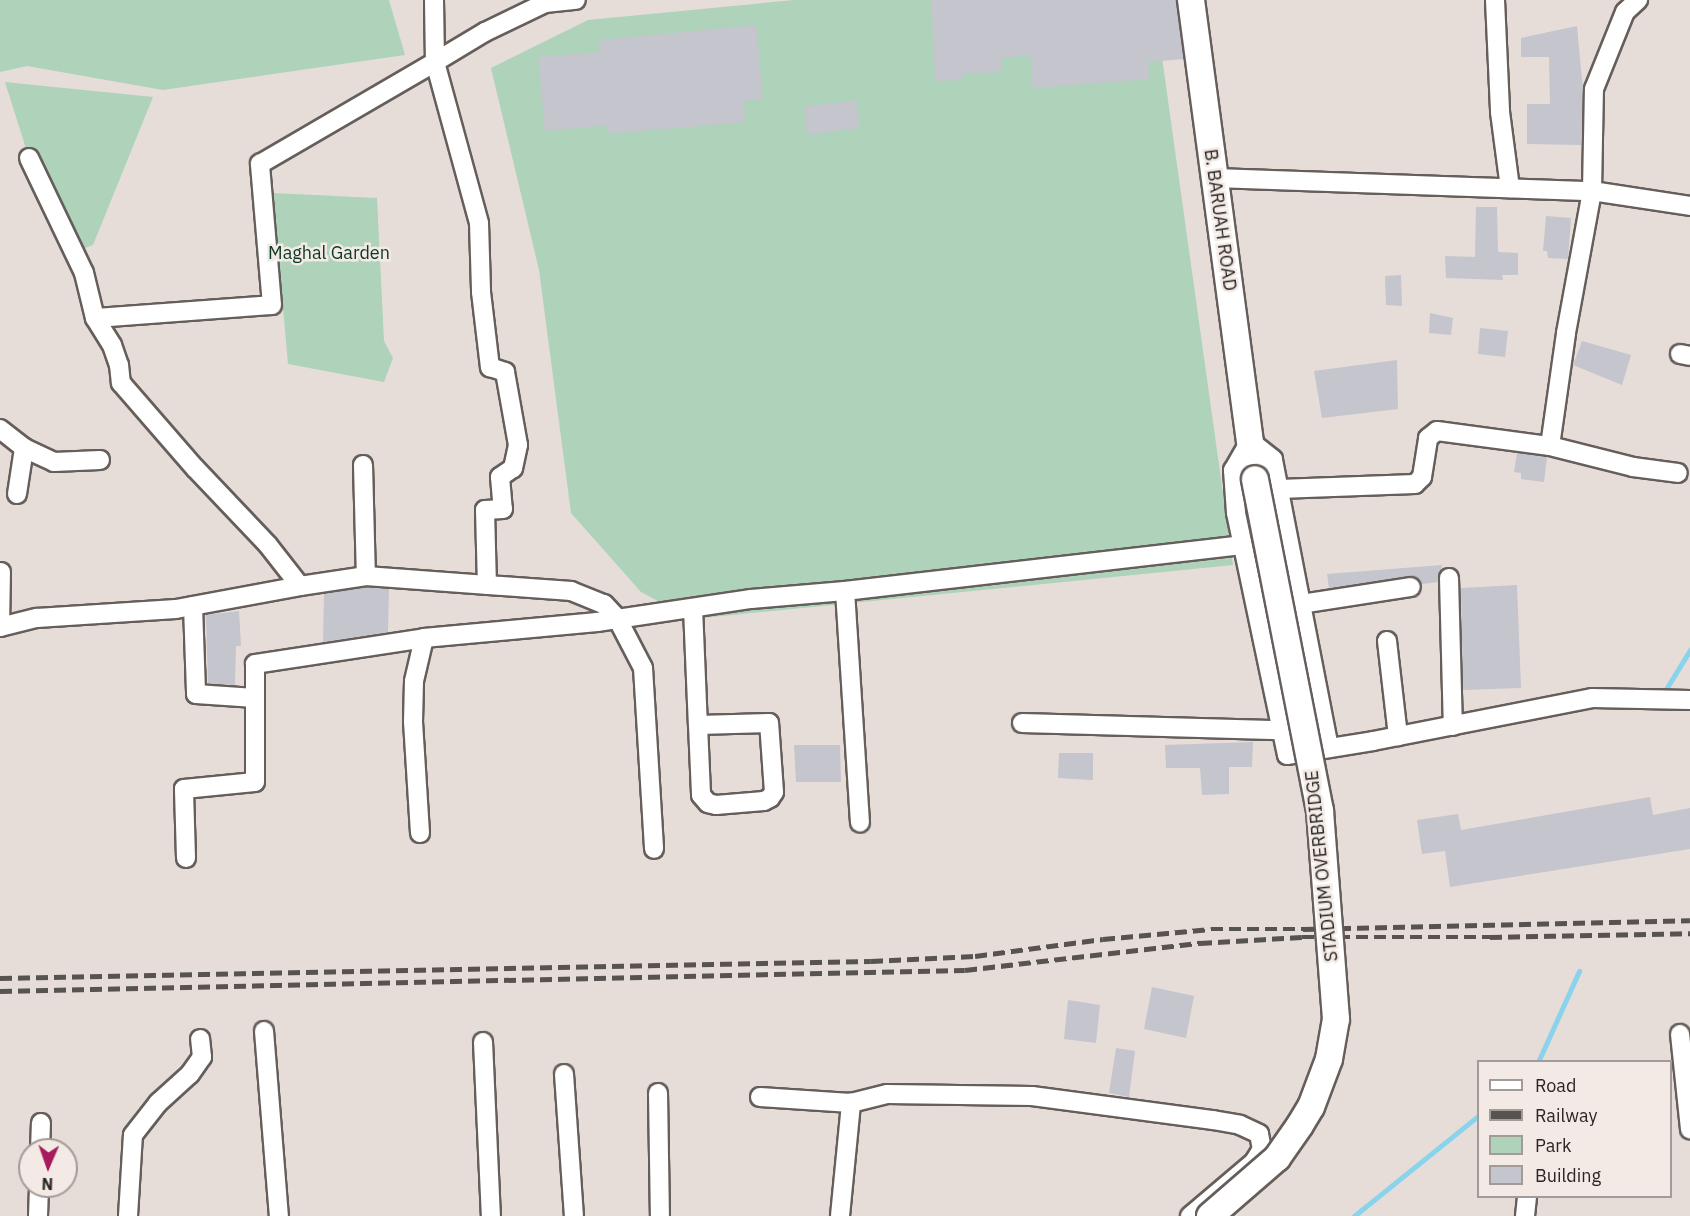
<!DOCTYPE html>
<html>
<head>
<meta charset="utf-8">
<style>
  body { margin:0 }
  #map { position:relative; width:1690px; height:1216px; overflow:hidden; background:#e6ddd8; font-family:"IBM Plex Sans",sans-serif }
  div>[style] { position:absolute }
  .green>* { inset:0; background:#aed2ba }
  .stream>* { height:5px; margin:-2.5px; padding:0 2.5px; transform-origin:2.5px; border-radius:2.5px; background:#8ad3ec }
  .building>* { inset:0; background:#c4c5cd }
  .roads { filter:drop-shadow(2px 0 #655e5a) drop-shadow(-2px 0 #655e5a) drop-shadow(0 2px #655e5a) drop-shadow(0 -2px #655e5a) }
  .street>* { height:18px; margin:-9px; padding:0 9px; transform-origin:9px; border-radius:9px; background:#fff }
  .secondary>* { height:26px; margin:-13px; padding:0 13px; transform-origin:13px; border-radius:13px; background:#fff }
  .rail>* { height:4.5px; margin-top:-2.25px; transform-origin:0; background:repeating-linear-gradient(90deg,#575350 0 12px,transparent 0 18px) }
  .bridges { filter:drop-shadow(2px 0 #655e5a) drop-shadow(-2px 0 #655e5a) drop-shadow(0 2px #655e5a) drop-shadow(0 -2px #655e5a) }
  .secondary-bridge>* { height:26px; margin:-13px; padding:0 13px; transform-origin:13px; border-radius:13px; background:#fff }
  span { translate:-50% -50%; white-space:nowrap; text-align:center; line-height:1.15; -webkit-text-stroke:5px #f3eae5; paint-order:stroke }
  .street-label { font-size:18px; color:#282523 }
  .park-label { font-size:18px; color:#0a3921 }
  .legend { position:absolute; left:1477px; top:1060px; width:195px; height:138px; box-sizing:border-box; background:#f3eae5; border:2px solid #a29b97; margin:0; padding:8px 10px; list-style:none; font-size:18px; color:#282523 }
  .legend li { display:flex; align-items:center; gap:12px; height:30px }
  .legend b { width:30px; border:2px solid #a29b97 }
  .north { position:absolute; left:18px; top:1138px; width:60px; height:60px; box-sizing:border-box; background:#f3eae5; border:2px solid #a29b97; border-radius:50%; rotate:182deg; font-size:16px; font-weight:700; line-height:24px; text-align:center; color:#282523 }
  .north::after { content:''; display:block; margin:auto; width:21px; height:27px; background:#a81b5c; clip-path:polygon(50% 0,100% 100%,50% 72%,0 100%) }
</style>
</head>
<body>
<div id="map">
  <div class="green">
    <div style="clip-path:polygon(0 0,389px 0,405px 55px,163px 90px,27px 66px,0 72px)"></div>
    <div style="clip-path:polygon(794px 0,1154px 0,1233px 565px,692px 619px,641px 592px,571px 513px,539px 270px,491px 68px,588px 20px)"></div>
    <div style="clip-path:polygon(5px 82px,153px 97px,93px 245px,74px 252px,29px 158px)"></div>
    <div style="clip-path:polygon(273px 193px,377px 198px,384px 341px,393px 358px,384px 382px,288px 364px)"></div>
  </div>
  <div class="stream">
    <div style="left:1663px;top:694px;width:52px;rotate:-58.5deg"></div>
    <div style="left:1538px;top:1062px;width:100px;rotate:-65.7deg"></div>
    <div style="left:1354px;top:1216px;width:159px;rotate:-38.9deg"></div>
  </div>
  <div class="building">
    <div style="clip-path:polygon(931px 0,1176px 0,1184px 59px,1148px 62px,1150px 79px,1033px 88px,1030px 55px,1001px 58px,1001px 72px,962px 74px,963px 80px,935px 81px)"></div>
    <div style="clip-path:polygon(756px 25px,763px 99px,744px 101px,745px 122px,609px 134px,608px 125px,545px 131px,538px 57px,600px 52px,599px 40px)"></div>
    <div style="clip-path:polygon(1577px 26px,1583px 90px,1582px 145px,1527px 144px,1527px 104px,1550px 104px,1549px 57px,1521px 57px,1521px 38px)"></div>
    <div style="clip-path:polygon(857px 100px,860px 128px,807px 135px,804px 107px)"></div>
    <div style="clip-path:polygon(1476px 207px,1497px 207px,1498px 252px,1518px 253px,1518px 275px,1502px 275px,1503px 280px,1446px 278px,1445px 256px,1475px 257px)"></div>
    <div style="clip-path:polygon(1546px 216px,1571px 218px,1568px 259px,1548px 258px,1547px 251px,1543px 251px)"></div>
    <div style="clip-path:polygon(1401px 275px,1402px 306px,1386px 305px,1385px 276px)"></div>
    <div style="clip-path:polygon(1430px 313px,1453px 318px,1451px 335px,1429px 333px)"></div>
    <div style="clip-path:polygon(1480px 328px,1508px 331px,1505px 357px,1478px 354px)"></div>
    <div style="clip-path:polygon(1582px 341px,1631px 355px,1622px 385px,1573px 365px)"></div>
    <div style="clip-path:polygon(1397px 360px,1398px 409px,1322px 418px,1314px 371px)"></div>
    <div style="clip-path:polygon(1517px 453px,1547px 457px,1544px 482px,1521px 479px,1521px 473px,1514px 472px)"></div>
    <div style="clip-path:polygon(1442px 565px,1438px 582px,1422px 584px,1416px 577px,1409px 576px,1329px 588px,1327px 574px)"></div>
    <div style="clip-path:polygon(1517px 585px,1521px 688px,1463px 690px,1461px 588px)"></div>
    <div style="clip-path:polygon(366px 587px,389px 589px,388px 632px,323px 642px,324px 594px)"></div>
    <div style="clip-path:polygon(239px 611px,241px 646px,236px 646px,235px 685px,208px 684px,206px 615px)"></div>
    <div style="clip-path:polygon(1253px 742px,1252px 767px,1229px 767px,1229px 794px,1202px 795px,1200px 768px,1166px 768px,1165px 745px)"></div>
    <div style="clip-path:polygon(794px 745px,840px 745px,841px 782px,796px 782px)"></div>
    <div style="clip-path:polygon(1059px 753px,1093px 753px,1093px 780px,1058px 778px)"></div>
    <div style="clip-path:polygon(1650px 797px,1653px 815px,1690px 808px,1690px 849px,1450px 887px,1445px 851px,1422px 854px,1417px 820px,1458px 814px,1461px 830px)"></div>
    <div style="clip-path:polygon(1152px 987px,1194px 996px,1186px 1038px,1144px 1029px)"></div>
    <div style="clip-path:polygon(1068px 1000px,1100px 1005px,1096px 1043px,1064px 1039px)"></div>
    <div style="clip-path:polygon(1116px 1048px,1135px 1051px,1129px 1097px,1109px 1093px)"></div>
  </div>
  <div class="roads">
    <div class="street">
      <div style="left:434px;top:0;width:62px;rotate:89.1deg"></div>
      <div style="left:1495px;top:0;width:112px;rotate:87.4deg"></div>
      <div style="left:1500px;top:112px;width:77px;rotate:82.5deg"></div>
      <div style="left:435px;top:62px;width:58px;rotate:-31deg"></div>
      <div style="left:485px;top:32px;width:67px;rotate:-25.8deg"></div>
      <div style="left:545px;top:3px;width:31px;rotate:-6deg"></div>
      <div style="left:29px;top:158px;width:127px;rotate:64.4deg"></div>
      <div style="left:84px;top:273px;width:46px;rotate:76.3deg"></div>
      <div style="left:95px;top:318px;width:32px;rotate:58deg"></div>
      <div style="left:112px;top:345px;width:21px;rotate:71deg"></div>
      <div style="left:119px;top:365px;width:18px;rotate:84deg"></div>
      <div style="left:121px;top:383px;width:113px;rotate:49deg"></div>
      <div style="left:195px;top:468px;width:106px;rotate:46.5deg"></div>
      <div style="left:268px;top:545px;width:52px;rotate:52deg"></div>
      <div style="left:1215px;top:178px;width:377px;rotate:2deg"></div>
      <div style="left:1592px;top:191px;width:99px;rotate:8.7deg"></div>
      <div style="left:95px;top:318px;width:177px;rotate:-4.2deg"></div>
      <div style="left:272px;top:305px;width:142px;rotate:-94.9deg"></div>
      <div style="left:260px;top:164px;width:203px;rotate:-30.2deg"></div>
      <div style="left:435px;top:62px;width:167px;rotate:74.7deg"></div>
      <div style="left:479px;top:223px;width:69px;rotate:88.3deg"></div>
      <div style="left:481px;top:292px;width:76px;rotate:83.2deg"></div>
      <div style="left:490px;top:367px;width:16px;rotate:18deg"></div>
      <div style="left:505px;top:372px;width:74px;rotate:79.9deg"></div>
      <div style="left:518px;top:445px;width:24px;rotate:102deg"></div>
      <div style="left:513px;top:468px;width:16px;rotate:145deg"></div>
      <div style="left:500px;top:477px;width:32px;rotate:85deg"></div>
      <div style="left:503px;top:509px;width:18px;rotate:177deg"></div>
      <div style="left:485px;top:510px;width:75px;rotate:88.5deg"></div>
      <div style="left:1680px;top:354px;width:10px;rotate:11deg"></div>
      <div style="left:0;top:429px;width:31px;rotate:38deg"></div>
      <div style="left:1550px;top:446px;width:114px;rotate:-81.9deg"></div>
      <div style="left:1566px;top:333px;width:144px;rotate:-79.6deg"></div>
      <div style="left:1592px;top:191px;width:102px;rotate:-88.9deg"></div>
      <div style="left:1594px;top:89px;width:83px;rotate:-68.1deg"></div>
      <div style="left:1625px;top:12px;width:18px;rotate:-43deg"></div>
      <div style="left:363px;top:465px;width:111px;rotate:88.5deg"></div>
      <div style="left:1279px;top:489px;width:136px;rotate:-2.1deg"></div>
      <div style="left:1415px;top:484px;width:10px;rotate:-45deg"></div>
      <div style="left:1422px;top:477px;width:39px;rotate:-81deg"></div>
      <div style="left:1428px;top:438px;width:11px;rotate:-38deg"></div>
      <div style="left:1437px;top:431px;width:114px;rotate:7.6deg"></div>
      <div style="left:1550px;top:446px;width:86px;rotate:14.2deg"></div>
      <div style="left:1633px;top:467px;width:45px;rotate:7.6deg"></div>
      <div style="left:17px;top:494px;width:47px;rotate:-81.3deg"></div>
      <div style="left:24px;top:448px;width:33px;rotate:25deg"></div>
      <div style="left:54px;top:462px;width:46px;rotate:-2.5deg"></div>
      <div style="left:1449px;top:578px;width:148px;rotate:88.5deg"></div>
      <div style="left:845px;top:591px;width:399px;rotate:-6.6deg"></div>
      <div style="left:1301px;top:604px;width:111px;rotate:-8.8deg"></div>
      <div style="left:193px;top:606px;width:88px;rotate:88deg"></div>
      <div style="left:196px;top:694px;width:59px;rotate:3.9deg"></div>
      <div style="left:693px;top:608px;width:117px;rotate:87.6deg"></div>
      <div style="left:698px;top:725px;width:70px;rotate:87.5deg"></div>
      <div style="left:701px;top:795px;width:11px;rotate:49deg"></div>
      <div style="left:708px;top:803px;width:8px;rotate:14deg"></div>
      <div style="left:716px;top:805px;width:48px;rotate:-4.8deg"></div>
      <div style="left:764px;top:801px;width:7px;rotate:-27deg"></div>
      <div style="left:770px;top:798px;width:7px;rotate:-56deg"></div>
      <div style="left:774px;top:792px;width:69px;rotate:-94.1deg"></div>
      <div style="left:769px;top:723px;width:71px;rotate:178.4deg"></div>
      <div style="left:0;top:627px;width:38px;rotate:-14deg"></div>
      <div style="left:37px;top:618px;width:139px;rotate:-3.7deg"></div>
      <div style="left:176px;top:609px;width:126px;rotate:-10.5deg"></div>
      <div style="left:300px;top:586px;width:67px;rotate:-8.6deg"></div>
      <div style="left:366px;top:576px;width:206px;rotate:4.2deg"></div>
      <div style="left:571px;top:591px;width:35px;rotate:22deg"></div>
      <div style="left:604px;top:604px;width:19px;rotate:47deg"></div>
      <div style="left:617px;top:618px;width:56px;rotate:62.5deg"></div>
      <div style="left:643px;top:668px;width:181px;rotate:86.5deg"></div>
      <div style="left:0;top:627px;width:55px;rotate:-89deg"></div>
      <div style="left:1387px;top:641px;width:96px;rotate:83.4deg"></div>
      <div style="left:1022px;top:723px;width:258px;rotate:1.6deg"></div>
      <div style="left:1329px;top:748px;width:294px;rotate:-101deg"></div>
      <div style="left:1273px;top:459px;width:29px;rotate:-142deg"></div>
      <div style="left:1250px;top:441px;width:34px;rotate:120deg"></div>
      <div style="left:1233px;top:470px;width:43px;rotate:86deg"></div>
      <div style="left:1236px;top:513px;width:247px;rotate:78.1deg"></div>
      <div style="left:1287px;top:755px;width:87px;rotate:-9.2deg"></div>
      <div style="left:1373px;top:741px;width:223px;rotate:-11.1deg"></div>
      <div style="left:1592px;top:698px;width:98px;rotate:1.2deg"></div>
      <div style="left:420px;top:833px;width:111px;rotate:-93.6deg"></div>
      <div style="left:413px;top:722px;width:41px;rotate:-88.6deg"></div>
      <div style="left:414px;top:681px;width:44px;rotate:-76.9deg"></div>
      <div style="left:424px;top:638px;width:174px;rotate:-5.3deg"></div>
      <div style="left:597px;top:622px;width:156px;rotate:-8.5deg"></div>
      <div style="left:751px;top:599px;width:94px;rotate:-4.9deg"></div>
      <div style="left:845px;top:591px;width:232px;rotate:86.3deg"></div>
      <div style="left:186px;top:858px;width:69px;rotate:-91.7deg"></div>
      <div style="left:184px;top:789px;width:71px;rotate:-5.6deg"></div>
      <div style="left:255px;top:782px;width:118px;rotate:-90deg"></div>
      <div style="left:255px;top:664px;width:171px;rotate:-8.7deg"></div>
      <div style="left:264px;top:1031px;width:186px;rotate:85.4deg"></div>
      <div style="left:1680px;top:1034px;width:96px;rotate:84deg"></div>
      <div style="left:483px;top:1042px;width:174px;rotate:87.4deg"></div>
      <div style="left:564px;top:1074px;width:142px;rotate:86deg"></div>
      <div style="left:658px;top:1093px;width:123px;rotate:89.1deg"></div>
      <div style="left:760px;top:1097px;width:91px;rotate:3.8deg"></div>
      <div style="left:851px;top:1103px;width:37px;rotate:-14deg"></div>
      <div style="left:887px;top:1094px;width:145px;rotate:0.8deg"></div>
      <div style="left:1032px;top:1096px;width:183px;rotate:7.6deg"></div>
      <div style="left:1213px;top:1120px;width:27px;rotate:10deg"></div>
      <div style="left:1240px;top:1125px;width:21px;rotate:25deg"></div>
      <div style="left:1259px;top:1134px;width:15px;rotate:79deg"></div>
      <div style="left:1262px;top:1149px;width:15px;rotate:122deg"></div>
      <div style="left:1254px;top:1162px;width:84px;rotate:139.8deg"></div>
      <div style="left:40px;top:1150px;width:27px;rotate:-88deg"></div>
      <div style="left:38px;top:1216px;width:30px;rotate:-88deg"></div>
      <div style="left:128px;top:1216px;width:81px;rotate:-86.5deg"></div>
      <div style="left:133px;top:1135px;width:41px;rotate:-52deg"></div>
      <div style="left:158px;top:1103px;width:43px;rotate:-42.2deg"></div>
      <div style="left:190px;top:1074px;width:21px;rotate:-55deg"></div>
      <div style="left:202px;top:1057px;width:18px;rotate:-96deg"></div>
      <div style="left:840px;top:1216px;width:114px;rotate:-84.4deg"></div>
      <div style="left:1525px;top:1216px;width:20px;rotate:-84deg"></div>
    </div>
    <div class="secondary">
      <div style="left:1191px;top:0;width:483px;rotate:82.4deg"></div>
    </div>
  </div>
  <div class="rail">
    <div style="left:0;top:978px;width:871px;rotate:-1.12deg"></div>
    <div style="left:871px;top:961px;width:104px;rotate:-2.8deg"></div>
    <div style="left:975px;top:956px;width:129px;rotate:-7.6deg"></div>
    <div style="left:1103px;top:939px;width:108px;rotate:-5.3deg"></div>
    <div style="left:1211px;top:929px;width:92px"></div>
    <div style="left:1303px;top:929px;width:387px;rotate:-1.3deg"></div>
    <div style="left:0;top:991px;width:965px;rotate:-1.25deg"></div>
    <div style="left:965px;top:970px;width:237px;rotate:-6.6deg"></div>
    <div style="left:1200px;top:943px;width:102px;rotate:-3.4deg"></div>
    <div style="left:1302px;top:937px;width:188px"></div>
    <div style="left:1490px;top:937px;width:200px;rotate:-1.1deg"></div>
  </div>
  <div class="bridges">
    <div class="secondary-bridge">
      <div style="left:1210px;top:1216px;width:89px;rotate:-40.9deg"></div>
      <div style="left:1277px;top:1158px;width:40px;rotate:-55.1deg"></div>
      <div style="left:1300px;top:1125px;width:21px;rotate:-59deg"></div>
      <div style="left:1311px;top:1107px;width:51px;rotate:-69.4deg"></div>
      <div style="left:1329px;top:1059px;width:41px;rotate:-80.1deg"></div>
      <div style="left:1336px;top:1019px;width:209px;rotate:-94.4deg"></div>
      <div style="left:1320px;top:811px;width:338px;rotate:-101.1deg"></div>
    </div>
  </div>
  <div class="street-label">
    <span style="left:1220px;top:220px;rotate:82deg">B. BARUAH ROAD</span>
    <span style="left:1322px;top:866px;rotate:-96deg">STADIUM OVERBRIDGE</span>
  </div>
  <div class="park-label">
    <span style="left:329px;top:253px">Maghal Garden</span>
  </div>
  <ul class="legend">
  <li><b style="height:8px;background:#fff"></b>Road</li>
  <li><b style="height:8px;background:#575350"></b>Railway</li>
  <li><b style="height:16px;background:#aed2ba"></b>Park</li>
  <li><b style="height:16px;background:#c4c5cd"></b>Building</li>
  </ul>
  <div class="north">N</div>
</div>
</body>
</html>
